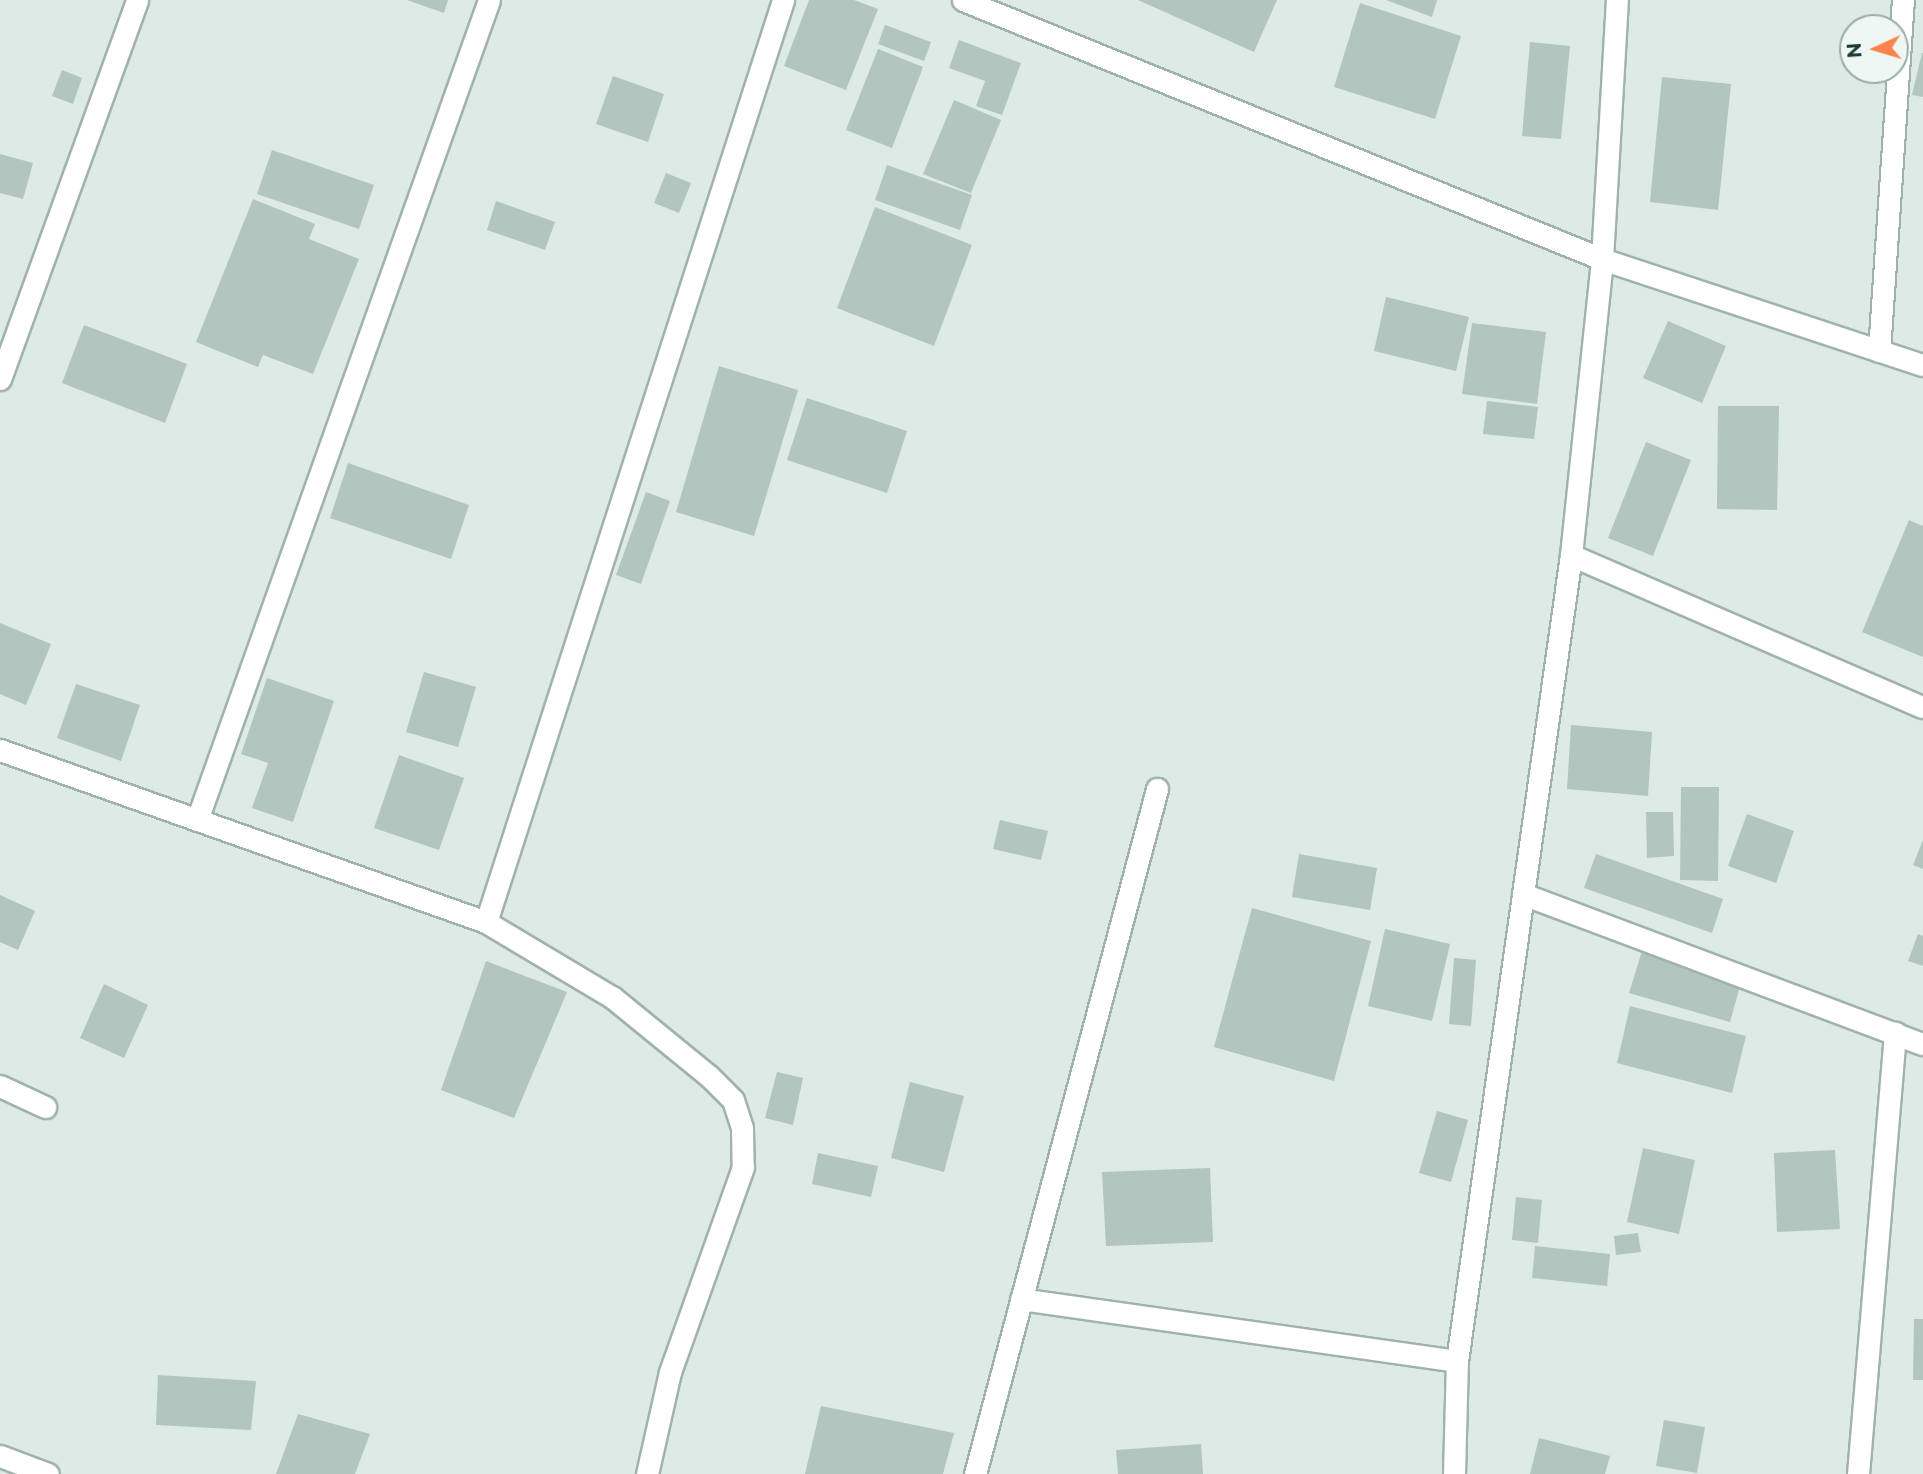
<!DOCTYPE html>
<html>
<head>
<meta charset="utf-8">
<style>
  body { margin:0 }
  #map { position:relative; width:1923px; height:1474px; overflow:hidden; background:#ddeae5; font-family:Montserrat,sans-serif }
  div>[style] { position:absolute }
  .building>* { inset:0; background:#b3c5bf }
  .roads { filter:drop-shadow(2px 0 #a0b2ad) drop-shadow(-2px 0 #a0b2ad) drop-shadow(0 2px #a0b2ad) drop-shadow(0 -2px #a0b2ad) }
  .minor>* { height:21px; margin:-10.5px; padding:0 10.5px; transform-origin:10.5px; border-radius:10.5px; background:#fff }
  span { translate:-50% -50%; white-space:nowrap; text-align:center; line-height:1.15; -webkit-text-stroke:5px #eef7f3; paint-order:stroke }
  .north { position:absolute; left:1839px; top:14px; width:70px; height:70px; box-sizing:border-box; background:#eef7f3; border:2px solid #9baba7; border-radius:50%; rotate:266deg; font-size:19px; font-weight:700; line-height:28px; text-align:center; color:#1e3a35 }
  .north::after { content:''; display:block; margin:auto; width:24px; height:32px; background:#f9834c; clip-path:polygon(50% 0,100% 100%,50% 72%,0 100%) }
</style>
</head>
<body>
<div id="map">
  <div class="building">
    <div style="clip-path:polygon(407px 0,448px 0,444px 13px)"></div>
    <div style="clip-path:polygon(809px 0,854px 0,878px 9px,846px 90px,784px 66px)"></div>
    <div style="clip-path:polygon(1138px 0,1277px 0,1254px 52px)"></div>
    <div style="clip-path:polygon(1386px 0,1437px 0,1432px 17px)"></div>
    <div style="clip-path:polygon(1360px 3px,1461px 36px,1435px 119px,1334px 87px)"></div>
    <div style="clip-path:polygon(885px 25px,931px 42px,924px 61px,878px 44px)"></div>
    <div style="clip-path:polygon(959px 40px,1021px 63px,1002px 115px,976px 106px,985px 81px,949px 68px)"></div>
    <div style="clip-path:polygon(1530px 42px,1570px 46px,1561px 139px,1522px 136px)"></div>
    <div style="clip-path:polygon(878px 49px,923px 67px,892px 148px,846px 130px)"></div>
    <div style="clip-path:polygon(1922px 53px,1923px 53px,1923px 97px,1912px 95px)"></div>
    <div style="clip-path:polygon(62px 70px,82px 78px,73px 104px,52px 96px)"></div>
    <div style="clip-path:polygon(613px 76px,664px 94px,648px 142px,596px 124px)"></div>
    <div style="clip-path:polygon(1662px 77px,1731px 84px,1718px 210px,1650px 202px)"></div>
    <div style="clip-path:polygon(954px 100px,1001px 120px,971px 193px,923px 174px)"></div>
    <div style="clip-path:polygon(272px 150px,374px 185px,359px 229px,257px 194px)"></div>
    <div style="clip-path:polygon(0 154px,33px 163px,23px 199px,0 193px)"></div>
    <div style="clip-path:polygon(887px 165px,972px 195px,960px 230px,875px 200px)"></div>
    <div style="clip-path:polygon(666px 173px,691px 183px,679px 213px,654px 203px)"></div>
    <div style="clip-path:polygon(253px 199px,315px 224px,309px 239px,359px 259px,313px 374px,263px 355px,258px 367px,196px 342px)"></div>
    <div style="clip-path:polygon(496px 201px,555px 222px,545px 250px,487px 230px)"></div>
    <div style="clip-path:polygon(875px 207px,972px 245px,934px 346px,837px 308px)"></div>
    <div style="clip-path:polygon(1386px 297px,1469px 317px,1456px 371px,1374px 351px)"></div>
    <div style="clip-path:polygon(1668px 321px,1726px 346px,1702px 403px,1643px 378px)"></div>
    <div style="clip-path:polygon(1472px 323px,1546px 332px,1537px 404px,1462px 394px)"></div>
    <div style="clip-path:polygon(84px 325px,187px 364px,165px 423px,62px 383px)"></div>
    <div style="clip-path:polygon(719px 366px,798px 390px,754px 536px,676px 512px)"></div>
    <div style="clip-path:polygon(807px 398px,907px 431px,887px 493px,787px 460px)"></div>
    <div style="clip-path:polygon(1487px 401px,1538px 407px,1534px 439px,1483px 434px)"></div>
    <div style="clip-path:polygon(1718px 406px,1779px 406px,1777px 510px,1717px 509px)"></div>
    <div style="clip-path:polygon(1646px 442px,1691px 460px,1653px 556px,1608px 538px)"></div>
    <div style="clip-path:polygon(348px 463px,469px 505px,451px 559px,330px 518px)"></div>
    <div style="clip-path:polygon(646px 492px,670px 501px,641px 584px,616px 575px)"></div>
    <div style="clip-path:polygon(1909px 520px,1923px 526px,1923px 657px,1862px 632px)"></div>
    <div style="clip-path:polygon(0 623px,51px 644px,26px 705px,0 694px)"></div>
    <div style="clip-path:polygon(424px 672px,476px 687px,458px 747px,406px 732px)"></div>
    <div style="clip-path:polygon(267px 678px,334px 701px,293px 822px,252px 808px,268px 763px,241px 754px)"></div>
    <div style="clip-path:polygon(76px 684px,140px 705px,121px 761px,57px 738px)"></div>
    <div style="clip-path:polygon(1571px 725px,1652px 732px,1648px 796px,1567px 789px)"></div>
    <div style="clip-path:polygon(399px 755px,464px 778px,439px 850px,374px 828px)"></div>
    <div style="clip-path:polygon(1681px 787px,1719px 787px,1718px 881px,1680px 880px)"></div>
    <div style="clip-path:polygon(1646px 812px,1673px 812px,1674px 856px,1647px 858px)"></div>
    <div style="clip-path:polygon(1747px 814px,1794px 831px,1776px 883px,1728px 866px)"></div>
    <div style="clip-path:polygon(1000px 820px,1048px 831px,1041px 860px,993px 849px)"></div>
    <div style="clip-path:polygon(1923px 840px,1923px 869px,1913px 865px)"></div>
    <div style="clip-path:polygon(1299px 854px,1377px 868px,1370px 910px,1292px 897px)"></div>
    <div style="clip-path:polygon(1596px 854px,1723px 899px,1712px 933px,1584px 888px)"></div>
    <div style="clip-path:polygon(0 895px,35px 911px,18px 950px,0 942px)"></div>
    <div style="clip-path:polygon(1252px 908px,1371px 941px,1334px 1081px,1214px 1047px)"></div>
    <div style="clip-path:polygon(1385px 929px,1450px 944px,1432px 1021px,1368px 1006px)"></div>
    <div style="clip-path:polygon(1918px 934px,1923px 936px,1923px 966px,1908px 961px)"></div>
    <div style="clip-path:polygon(1642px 951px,1742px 979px,1730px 1022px,1629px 993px)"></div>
    <div style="clip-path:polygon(1454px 958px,1476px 960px,1471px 1026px,1449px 1024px)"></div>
    <div style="clip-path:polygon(486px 961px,567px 992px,514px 1118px,441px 1090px)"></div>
    <div style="clip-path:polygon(104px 984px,148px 1005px,124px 1058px,80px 1038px)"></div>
    <div style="clip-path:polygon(1630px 1006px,1746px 1036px,1732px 1093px,1617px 1063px)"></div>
    <div style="clip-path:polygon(777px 1072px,803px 1078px,793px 1125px,765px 1118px)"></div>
    <div style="clip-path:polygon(910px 1082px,964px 1096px,944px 1172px,891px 1158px)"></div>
    <div style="clip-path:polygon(1437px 1111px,1468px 1120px,1451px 1182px,1419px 1173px)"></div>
    <div style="clip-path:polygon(1643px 1148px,1695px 1160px,1679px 1234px,1627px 1222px)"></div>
    <div style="clip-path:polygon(1835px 1150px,1840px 1229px,1777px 1232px,1774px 1153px)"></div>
    <div style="clip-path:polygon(818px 1153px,878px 1166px,871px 1197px,812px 1184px)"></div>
    <div style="clip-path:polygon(1210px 1168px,1213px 1242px,1106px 1246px,1102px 1172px)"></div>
    <div style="clip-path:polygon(1516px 1197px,1542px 1200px,1538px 1243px,1512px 1240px)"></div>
    <div style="clip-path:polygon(1638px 1233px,1641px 1252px,1616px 1255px,1614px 1236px)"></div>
    <div style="clip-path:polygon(1535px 1246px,1610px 1254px,1607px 1286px,1532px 1278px)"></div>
    <div style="clip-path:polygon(1914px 1319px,1923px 1319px,1923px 1380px,1913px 1380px)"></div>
    <div style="clip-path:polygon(158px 1375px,256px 1381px,251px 1430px,156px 1425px)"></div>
    <div style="clip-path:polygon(821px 1406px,954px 1433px,943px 1474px,805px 1474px)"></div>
    <div style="clip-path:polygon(298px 1414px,370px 1434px,355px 1474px,276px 1474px)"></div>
    <div style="clip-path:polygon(1664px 1420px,1705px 1427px,1697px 1473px,1656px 1466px)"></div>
    <div style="clip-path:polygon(1539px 1438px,1610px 1456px,1605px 1474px,1530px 1474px)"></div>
    <div style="clip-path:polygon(1201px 1444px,1203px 1474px,1118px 1474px,1116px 1450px)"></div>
  </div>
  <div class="roads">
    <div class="minor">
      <div style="left:963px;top:0;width:689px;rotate:22.06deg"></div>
      <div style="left:1602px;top:259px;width:338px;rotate:18.3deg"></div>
      <div style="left:1879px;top:351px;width:352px;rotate:-86.1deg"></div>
      <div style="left:0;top:379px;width:403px;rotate:-70.1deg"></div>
      <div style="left:1571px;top:555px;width:383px;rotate:23.4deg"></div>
      <div style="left:0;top:750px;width:516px;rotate:19.49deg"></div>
      <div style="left:486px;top:922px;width:147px;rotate:30.8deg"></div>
      <div style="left:612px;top:997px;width:125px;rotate:39.2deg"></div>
      <div style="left:709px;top:1076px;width:34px;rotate:45deg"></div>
      <div style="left:733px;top:1100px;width:29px;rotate:72deg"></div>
      <div style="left:742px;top:1128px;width:39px;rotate:89deg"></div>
      <div style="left:743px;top:1167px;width:218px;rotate:109.6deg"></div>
      <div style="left:670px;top:1372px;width:105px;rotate:102.7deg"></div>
      <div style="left:197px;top:820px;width:870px;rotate:-70.4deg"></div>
      <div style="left:1523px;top:894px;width:427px;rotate:20.6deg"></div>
      <div style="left:486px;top:922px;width:969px;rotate:-72.14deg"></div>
      <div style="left:0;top:1086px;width:50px;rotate:25deg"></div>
      <div style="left:1021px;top:1299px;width:440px;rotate:8.1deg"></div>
      <div style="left:0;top:1456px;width:51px;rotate:20.6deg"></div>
      <div style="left:975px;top:1474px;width:709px;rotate:-75.12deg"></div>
      <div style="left:1454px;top:1474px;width:113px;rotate:-88.5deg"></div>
      <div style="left:1457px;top:1361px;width:814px;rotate:-81.95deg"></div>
      <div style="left:1571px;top:555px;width:298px;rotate:-84deg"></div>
      <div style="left:1602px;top:259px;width:259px;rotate:-86.7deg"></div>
      <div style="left:1858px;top:1474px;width:443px;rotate:-85.2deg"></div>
    </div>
  </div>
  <div class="north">N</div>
</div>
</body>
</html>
